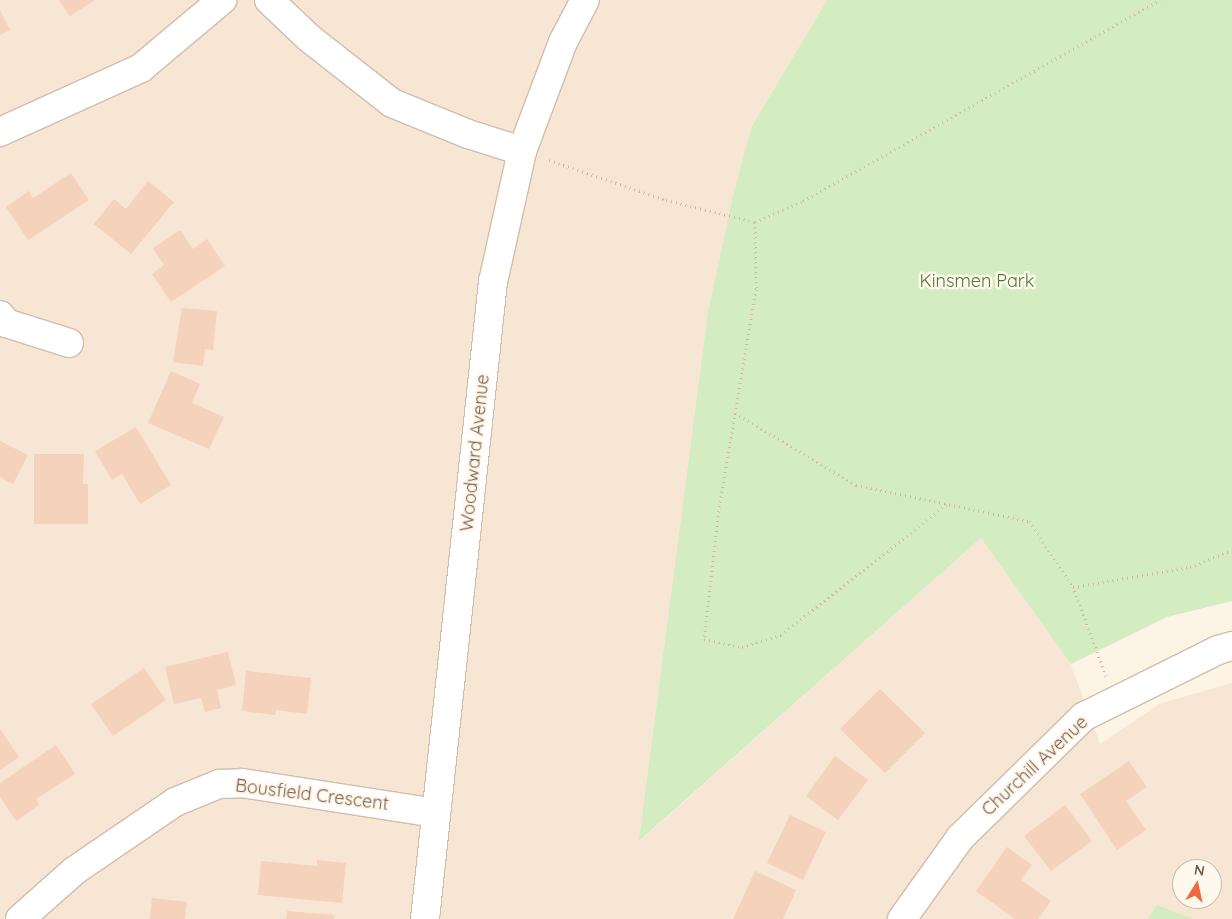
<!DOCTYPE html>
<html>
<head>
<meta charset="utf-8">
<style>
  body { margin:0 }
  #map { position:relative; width:1232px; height:919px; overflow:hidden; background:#fef4e5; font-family:Quicksand,sans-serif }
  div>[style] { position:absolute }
  .residential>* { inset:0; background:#f6e6d3 }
  .green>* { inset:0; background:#d3ecc2 }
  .building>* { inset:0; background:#f5d2bb }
  .path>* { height:3px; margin-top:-1.5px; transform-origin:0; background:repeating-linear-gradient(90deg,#dab59d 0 1px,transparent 0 5px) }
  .roads { filter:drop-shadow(1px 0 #d2bdac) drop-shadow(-1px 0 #d2bdac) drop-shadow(0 1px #d2bdac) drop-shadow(0 -1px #d2bdac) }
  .minor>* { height:28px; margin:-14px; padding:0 14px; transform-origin:14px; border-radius:14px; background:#fff }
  span { translate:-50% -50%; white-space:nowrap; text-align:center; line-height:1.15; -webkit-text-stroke:5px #fff8ec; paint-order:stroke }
  .park-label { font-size:18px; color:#4e793c }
  .street-label { font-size:18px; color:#785948 }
  .north { position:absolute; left:1172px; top:859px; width:50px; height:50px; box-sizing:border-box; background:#fff8ec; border:1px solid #c9b8aa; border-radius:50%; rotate:10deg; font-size:14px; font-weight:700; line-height:20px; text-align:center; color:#785948 }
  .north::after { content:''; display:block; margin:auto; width:18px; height:22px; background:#ee6a43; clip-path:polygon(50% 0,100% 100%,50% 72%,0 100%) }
</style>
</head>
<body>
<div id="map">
  <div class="residential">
    <div style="clip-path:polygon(evenodd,0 0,827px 0,752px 126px,640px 841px,981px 538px,1071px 664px,1100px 744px,1159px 704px,1232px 683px,1232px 919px,0 919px,0 0,1182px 869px,1212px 869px,1212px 899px,1182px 899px,1182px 869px)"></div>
  </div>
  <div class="green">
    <div style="clip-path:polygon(827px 0,1232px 0,1232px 601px,1167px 617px,1071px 664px,981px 538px,639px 841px,708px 313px,733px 196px,752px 126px)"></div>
    <div style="clip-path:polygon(1157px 905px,1193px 919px,1148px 919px)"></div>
  </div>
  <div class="building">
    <div style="clip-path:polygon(59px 0,95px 0,70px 16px)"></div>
    <div style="clip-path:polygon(0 10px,10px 30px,0 35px)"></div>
    <div style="clip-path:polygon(71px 173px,89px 200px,28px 240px,6px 207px,29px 191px,33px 198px)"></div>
    <div style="clip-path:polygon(148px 181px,174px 202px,131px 254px,94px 224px,114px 199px,126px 209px)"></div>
    <div style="clip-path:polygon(180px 230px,193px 249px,207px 239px,225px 266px,171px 302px,152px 274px,164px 265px,153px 248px)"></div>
    <div style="clip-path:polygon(182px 308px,217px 311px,213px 350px,205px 349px,203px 366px,173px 362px)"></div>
    <div style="clip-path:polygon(171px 371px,200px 384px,192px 403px,224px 417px,209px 449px,148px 423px)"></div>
    <div style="clip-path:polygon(136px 427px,171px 485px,140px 504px,122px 474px,112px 480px,95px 451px)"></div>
    <div style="clip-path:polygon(0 441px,28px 455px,13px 484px,0 477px)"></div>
    <div style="clip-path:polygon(34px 454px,84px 454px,83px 484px,88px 484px,88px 524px,34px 524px)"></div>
    <div style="clip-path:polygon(228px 652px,236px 685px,217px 690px,221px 708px,205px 712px,201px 698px,174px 704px,165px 667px)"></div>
    <div style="clip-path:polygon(144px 668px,166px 700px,113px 736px,91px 704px)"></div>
    <div style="clip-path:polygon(246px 671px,311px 678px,307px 714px,276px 710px,275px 715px,242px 711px)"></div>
    <div style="clip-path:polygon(880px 689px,925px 733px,885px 773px,840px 729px)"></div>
    <div style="clip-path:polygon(0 729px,19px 757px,0 770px)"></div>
    <div style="clip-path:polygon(56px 745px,75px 774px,36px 799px,39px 805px,16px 821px,0 797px,0 783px)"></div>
    <div style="clip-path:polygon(835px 756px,868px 780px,838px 820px,806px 796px)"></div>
    <div style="clip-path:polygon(1129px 761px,1147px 787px,1126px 801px,1146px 830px,1117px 850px,1080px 794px)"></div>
    <div style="clip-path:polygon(1065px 805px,1092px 841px,1051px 871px,1024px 836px)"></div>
    <div style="clip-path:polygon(790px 815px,826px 832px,803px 880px,767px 863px)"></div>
    <div style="clip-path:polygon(1007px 847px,1032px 865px,1021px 880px,1051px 901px,1038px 919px,1015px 919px,976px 891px)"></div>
    <div style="clip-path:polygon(317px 860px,346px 863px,342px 903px,258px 895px,261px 861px,317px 866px)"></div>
    <div style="clip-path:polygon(755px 871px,796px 890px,783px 919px,733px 919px)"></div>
    <div style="clip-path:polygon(152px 898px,187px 902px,185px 919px,150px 919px)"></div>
    <div style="clip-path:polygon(287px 911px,334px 915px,334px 919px,286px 919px)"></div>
  </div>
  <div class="path">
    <div style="left:549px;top:160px;width:124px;rotate:18.9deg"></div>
    <div style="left:666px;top:200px;width:92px;rotate:13.9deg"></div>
    <div style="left:755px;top:222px;width:52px;rotate:-23.6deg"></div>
    <div style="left:803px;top:201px;width:410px;rotate:-29.4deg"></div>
    <div style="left:755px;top:222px;width:67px;rotate:89.1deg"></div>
    <div style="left:756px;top:289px;width:215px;rotate:99.6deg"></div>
    <div style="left:720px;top:501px;width:139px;rotate:96.6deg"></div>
    <div style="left:704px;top:639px;width:39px;rotate:12deg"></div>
    <div style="left:742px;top:647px;width:41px;rotate:-17.1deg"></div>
    <div style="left:781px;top:635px;width:211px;rotate:-38.3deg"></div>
    <div style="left:735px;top:413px;width:141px;rotate:30.8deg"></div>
    <div style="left:856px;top:485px;width:177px;rotate:11.8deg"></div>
    <div style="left:1029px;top:521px;width:79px;rotate:56.3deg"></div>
    <div style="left:1106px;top:676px;width:95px;rotate:-110.3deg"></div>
    <div style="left:1073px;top:587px;width:119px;rotate:-9.7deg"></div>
    <div style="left:1190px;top:567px;width:45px;rotate:-22deg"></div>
  </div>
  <div class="roads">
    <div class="minor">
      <div style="left:269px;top:0;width:55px;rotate:43.5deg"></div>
      <div style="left:309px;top:38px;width:105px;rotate:38.1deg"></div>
      <div style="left:392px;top:103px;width:82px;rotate:22.2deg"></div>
      <div style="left:468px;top:134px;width:57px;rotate:17.5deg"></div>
      <div style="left:0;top:132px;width:155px;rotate:-24.4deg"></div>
      <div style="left:141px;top:68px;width:106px;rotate:-40deg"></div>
      <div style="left:0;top:315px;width:10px;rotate:53deg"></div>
      <div style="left:6px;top:323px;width:66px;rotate:17.6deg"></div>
      <div style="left:20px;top:919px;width:72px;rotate:-41.6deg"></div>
      <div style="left:74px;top:871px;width:122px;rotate:-34.3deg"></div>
      <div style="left:175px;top:802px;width:48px;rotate:-22.2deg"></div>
      <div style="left:219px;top:784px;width:23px;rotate:-2deg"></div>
      <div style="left:242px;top:783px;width:196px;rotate:8.8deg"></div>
      <div style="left:425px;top:919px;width:641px;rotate:-83.91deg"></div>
      <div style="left:493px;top:282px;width:134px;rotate:-77.5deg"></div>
      <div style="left:522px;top:151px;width:116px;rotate:-69.4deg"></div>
      <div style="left:563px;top:42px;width:47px;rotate:-62.4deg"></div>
      <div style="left:902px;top:919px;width:100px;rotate:-54.4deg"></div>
      <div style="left:960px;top:838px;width:173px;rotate:-44.5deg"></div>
      <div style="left:1083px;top:717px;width:151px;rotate:-26.4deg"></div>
      <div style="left:1218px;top:650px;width:15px;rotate:-16deg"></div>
    </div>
  </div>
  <div class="park-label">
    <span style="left:977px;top:281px">Kinsmen Park</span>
  </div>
  <div class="street-label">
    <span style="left:475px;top:453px;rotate:-84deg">Woodward Avenue</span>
    <span style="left:1035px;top:766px;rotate:-43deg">Churchill Avenue</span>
    <span style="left:312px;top:795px;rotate:7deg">Bousfield Crescent</span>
  </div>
  <div class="north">N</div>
</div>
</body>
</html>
